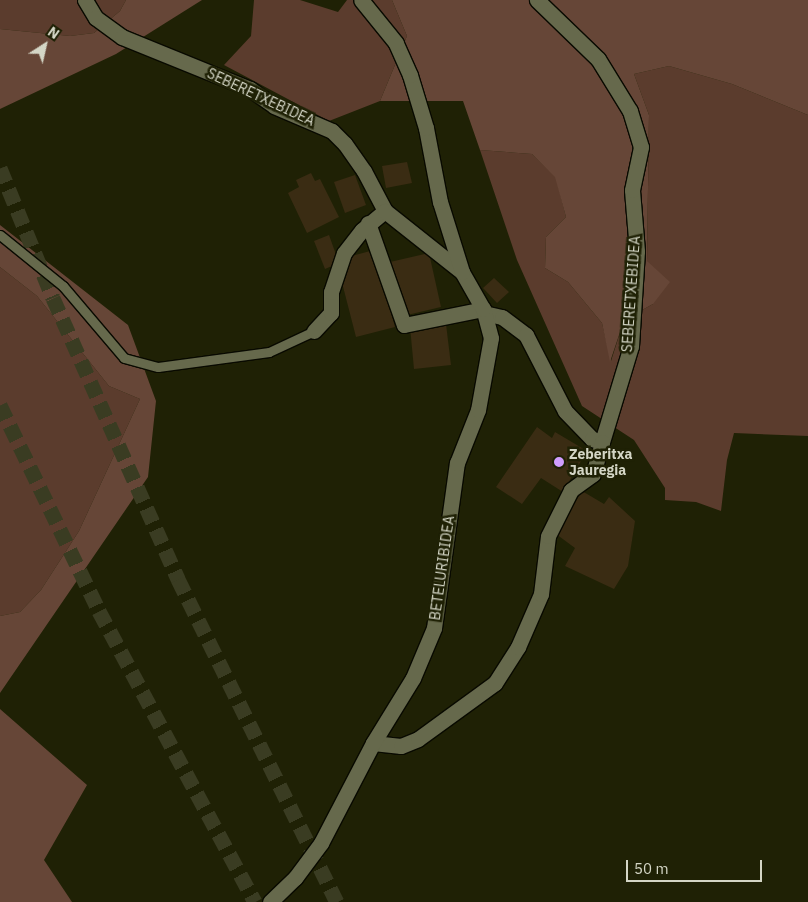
<!DOCTYPE html>
<html>
<head>
<meta charset="utf-8">
<style>
  body { margin:0 }
  #map { position:relative; width:808px; height:902px; overflow:hidden; background:#1f2105; font-family:"IBM Plex Sans",sans-serif }
  div>[style] { position:absolute }
  .green>* { inset:0; background:#5b3c2d }
  .forest>* { inset:0; background:#664637 }
  .building>* { inset:0; background:#3a2c13 }
  .highway-tunnel>* { height:15px; margin-top:-7.5px; transform-origin:0; background:repeating-linear-gradient(90deg,#3a3c22 0 15px,transparent 0 23px) }
  .roads { filter:drop-shadow(1px 0 #090a00) drop-shadow(-1px 0 #090a00) drop-shadow(0 1px #090a00) drop-shadow(0 -1px #090a00) }
  .lane>* { height:9px; margin:-4.5px; padding:0 4.5px; transform-origin:4.5px; border-radius:4.5px; background:#66694c }
  .street>* { height:15px; margin:-7.5px; padding:0 7.5px; transform-origin:7.5px; border-radius:7.5px; background:#66694c }
  .dots>* { width:14px; height:14px; translate:-50% -50%; box-sizing:border-box; border:2px solid #1f2105; border-radius:50% }
  span { translate:-50% -50%; white-space:nowrap; text-align:center; line-height:1.15; -webkit-text-stroke:5px #1f2105; paint-order:stroke }
  .street-label { font-size:14px; color:#d4d6c6 }
  .poi-label { font-size:14px; color:#d4d6c6; font-weight:700 }
  .left { translate:0 -50%; text-align:left }
  .north { position:absolute; left:20px; top:20px; width:50px; height:50px; -webkit-text-stroke:4px #1f2105; paint-order:stroke; rotate:35deg; font-size:14px; font-weight:700; line-height:20px; text-align:center; color:#d4d6c6 }
  .north::after { content:''; display:block; margin:auto; width:18px; height:22px; background:#d4d6c6; clip-path:polygon(50% 0,100% 100%,50% 72%,0 100%) }
  .scale { position:absolute; left:626px; top:860px; width:136px; height:22px; box-sizing:border-box; border:2px solid #d4d6c6; border-top:0; padding-left:6px; font-size:15px; line-height:18px; white-space:nowrap; color:#d4d6c6; -webkit-text-stroke:4px #1f2105; paint-order:stroke }
</style>
</head>
<body>
<div id="map">
  <div class="green">
    <div style="clip-path:polygon(0 0,126px 0,120px 11px,94px 33px,70px 36px,0 29px)"></div>
    <div style="clip-path:polygon(254px 0,300px 0,338px 12px,347px 0,392px 0,407px 36px,380px 101px,329px 121px,224px 65px,251px 36px)"></div>
    <div style="clip-path:polygon(669px 66px,732px 84px,808px 115px,808px 436px,734px 433px,727px 460px,721px 511px,696px 502px,665px 500px,665px 488px,634px 440px,582px 406px,517px 260px,480px 150px,532px 154px,556px 177px,566px 217px,546px 237px,545px 268px,568px 282px,602px 323px,611px 361px,624px 320px,653px 304px,647px 261px,649px 115px,634px 74px)"></div>
    <div style="clip-path:polygon(0 267px,37px 296px,109px 386px,140px 399px,79px 531px,41px 590px,20px 612px,0 616px)"></div>
  </div>
  <div class="forest">
    <div style="clip-path:polygon(126px 0,202px 0,116px 54px,0 109px,0 29px,70px 36px,94px 33px,120px 11px)"></div>
    <div style="clip-path:polygon(392px 0,808px 0,808px 115px,732px 84px,669px 66px,634px 74px,649px 115px,647px 261px,670px 282px,653px 304px,624px 320px,610px 362px,602px 323px,568px 282px,545px 268px,546px 237px,566px 217px,555px 177px,532px 154px,480px 150px,463px 101px,380px 101px,407px 36px)"></div>
    <div style="clip-path:polygon(0 225px,128px 325px,156px 401px,148px 477px,0 693px,0 616px,20px 612px,41px 590px,79px 531px,140px 399px,109px 386px,37px 296px,0 267px)"></div>
    <div style="clip-path:polygon(0 709px,87px 785px,44px 860px,72px 902px,0 902px)"></div>
  </div>
  <div class="building">
    <div style="clip-path:polygon(407px 162px,412px 183px,386px 188px,382px 166px)"></div>
    <div style="clip-path:polygon(311px 173px,315px 181px,320px 179px,339px 217px,307px 233px,288px 193px,299px 187px,296px 180px)"></div>
    <div style="clip-path:polygon(355px 175px,366px 205px,345px 213px,334px 182px)"></div>
    <div style="clip-path:polygon(329px 235px,339px 263px,325px 269px,314px 241px)"></div>
    <div style="clip-path:polygon(374px 250px,395px 327px,356px 337px,339px 271px,347px 269px,344px 258px)"></div>
    <div style="clip-path:polygon(429px 253px,441px 307px,403px 316px,390px 262px)"></div>
    <div style="clip-path:polygon(494px 278px,509px 292px,497px 303px,483px 288px)"></div>
    <div style="clip-path:polygon(446px 324px,451px 365px,414px 369px,410px 327px)"></div>
    <div style="clip-path:polygon(537px 427px,552px 438px,555px 432px,587px 451px,563px 492px,541px 478px,522px 504px,496px 487px)"></div>
    <div style="clip-path:polygon(582px 491px,604px 504px,609px 497px,635px 521px,628px 566px,614px 589px,565px 566px,575px 548px,556px 534px)"></div>
  </div>
  <div class="highway-tunnel">
    <div style="left:0;top:168px;width:140px;rotate:67.8deg"></div>
    <div style="left:53px;top:298px;width:308px;rotate:66deg"></div>
    <div style="left:178px;top:579px;width:360px;rotate:63.8deg"></div>
    <div style="left:0;top:405px;width:229px;rotate:64.3deg"></div>
    <div style="left:99px;top:611px;width:330px;rotate:61.8deg"></div>
  </div>
  <div class="roads">
    <div class="lane">
      <div style="left:0;top:235px;width:81px;rotate:39deg"></div>
      <div style="left:63px;top:286px;width:94px;rotate:49.7deg"></div>
      <div style="left:124px;top:358px;width:35px;rotate:15deg"></div>
      <div style="left:158px;top:367px;width:112px;rotate:-7.7deg"></div>
      <div style="left:269px;top:352px;width:50px;rotate:-25deg"></div>
    </div>
    <div class="street">
      <div style="left:85px;top:0;width:21px;rotate:59deg"></div>
      <div style="left:96px;top:18px;width:32px;rotate:36deg"></div>
      <div style="left:122px;top:37px;width:138px;rotate:22.1deg"></div>
      <div style="left:250px;top:89px;width:29px;rotate:35deg"></div>
      <div style="left:274px;top:106px;width:63px;rotate:23.3deg"></div>
      <div style="left:332px;top:131px;width:18px;rotate:45deg"></div>
      <div style="left:345px;top:144px;width:33px;rotate:55deg"></div>
      <div style="left:364px;top:171px;width:45px;rotate:62.3deg"></div>
      <div style="left:368px;top:223px;width:108px;rotate:70.6deg"></div>
      <div style="left:404px;top:325px;width:81px;rotate:-11.4deg"></div>
      <div style="left:484px;top:313px;width:18px;rotate:13deg"></div>
      <div style="left:502px;top:317px;width:30px;rotate:37deg"></div>
      <div style="left:526px;top:335px;width:85px;rotate:62.8deg"></div>
      <div style="left:565px;top:411px;width:39px;rotate:46deg"></div>
      <div style="left:592px;top:439px;width:10px;rotate:17deg"></div>
      <div style="left:602px;top:442px;width:100px;rotate:-73.2deg"></div>
      <div style="left:631px;top:346px;width:95px;rotate:-86.4deg"></div>
      <div style="left:637px;top:251px;width:61px;rotate:-94.7deg"></div>
      <div style="left:632px;top:190px;width:44px;rotate:-78.2deg"></div>
      <div style="left:641px;top:147px;width:38px;rotate:-107deg"></div>
      <div style="left:630px;top:111px;width:61px;rotate:-121.6deg"></div>
      <div style="left:598px;top:59px;width:85px;rotate:-136deg"></div>
      <div style="left:314px;top:331px;width:25px;rotate:-47deg"></div>
      <div style="left:331px;top:313px;width:21px;rotate:-90deg"></div>
      <div style="left:331px;top:292px;width:41px;rotate:-71.6deg"></div>
      <div style="left:344px;top:253px;width:29px;rotate:-52deg"></div>
      <div style="left:362px;top:230px;width:30px;rotate:-40deg"></div>
      <div style="left:385px;top:211px;width:98px;rotate:38.4deg"></div>
      <div style="left:373px;top:743px;width:28px;rotate:6deg"></div>
      <div style="left:401px;top:746px;width:18px;rotate:-22deg"></div>
      <div style="left:418px;top:739px;width:95px;rotate:-36deg"></div>
      <div style="left:495px;top:683px;width:43px;rotate:-57.4deg"></div>
      <div style="left:518px;top:647px;width:58px;rotate:-66.5deg"></div>
      <div style="left:541px;top:594px;width:58px;rotate:-83.1deg"></div>
      <div style="left:548px;top:536px;width:51px;rotate:-63.4deg"></div>
      <div style="left:571px;top:490px;width:27px;rotate:-36deg"></div>
      <div style="left:593px;top:474px;width:33px;rotate:-74deg"></div>
      <div style="left:270px;top:902px;width:35px;rotate:-44deg"></div>
      <div style="left:295px;top:878px;width:44px;rotate:-53.4deg"></div>
      <div style="left:321px;top:843px;width:113px;rotate:-62.5deg"></div>
      <div style="left:373px;top:743px;width:76px;rotate:-58.4deg"></div>
      <div style="left:413px;top:678px;width:54px;rotate:-67.2deg"></div>
      <div style="left:434px;top:628px;width:167px;rotate:-82.1deg"></div>
      <div style="left:457px;top:463px;width:57px;rotate:-68.4deg"></div>
      <div style="left:478px;top:410px;width:73px;rotate:-79.8deg"></div>
      <div style="left:491px;top:338px;width:30px;rotate:-105deg"></div>
      <div style="left:483px;top:309px;width:43px;rotate:-119.6deg"></div>
      <div style="left:462px;top:272px;width:73px;rotate:-107.4deg"></div>
      <div style="left:440px;top:202px;width:75px;rotate:-100.7deg"></div>
      <div style="left:426px;top:128px;width:55px;rotate:-106.8deg"></div>
      <div style="left:410px;top:75px;width:35px;rotate:-114deg"></div>
      <div style="left:396px;top:43px;width:55px;rotate:-129.1deg"></div>
    </div>
  </div>
  <div class="dots">
    <div style="left:559px;top:462px;background:#d09dfe"></div>
  </div>
  <div class="street-label">
    <span style="left:261px;top:97px;rotate:25deg">SEBERETXEBIDEA</span>
    <span style="left:631px;top:294px;rotate:-86deg">SEBERETXEBIDEA</span>
    <span style="left:442px;top:568px;rotate:-82deg">BETELURIBIDEA</span>
  </div>
  <div class="poi-label">
    <span class="left" style="left:569px;top:462px">Zeberitxa<br>Jauregia</span>
  </div>
  <div class="north">N</div>
  <div class="scale">50 m</div>
</div>
</body>
</html>
